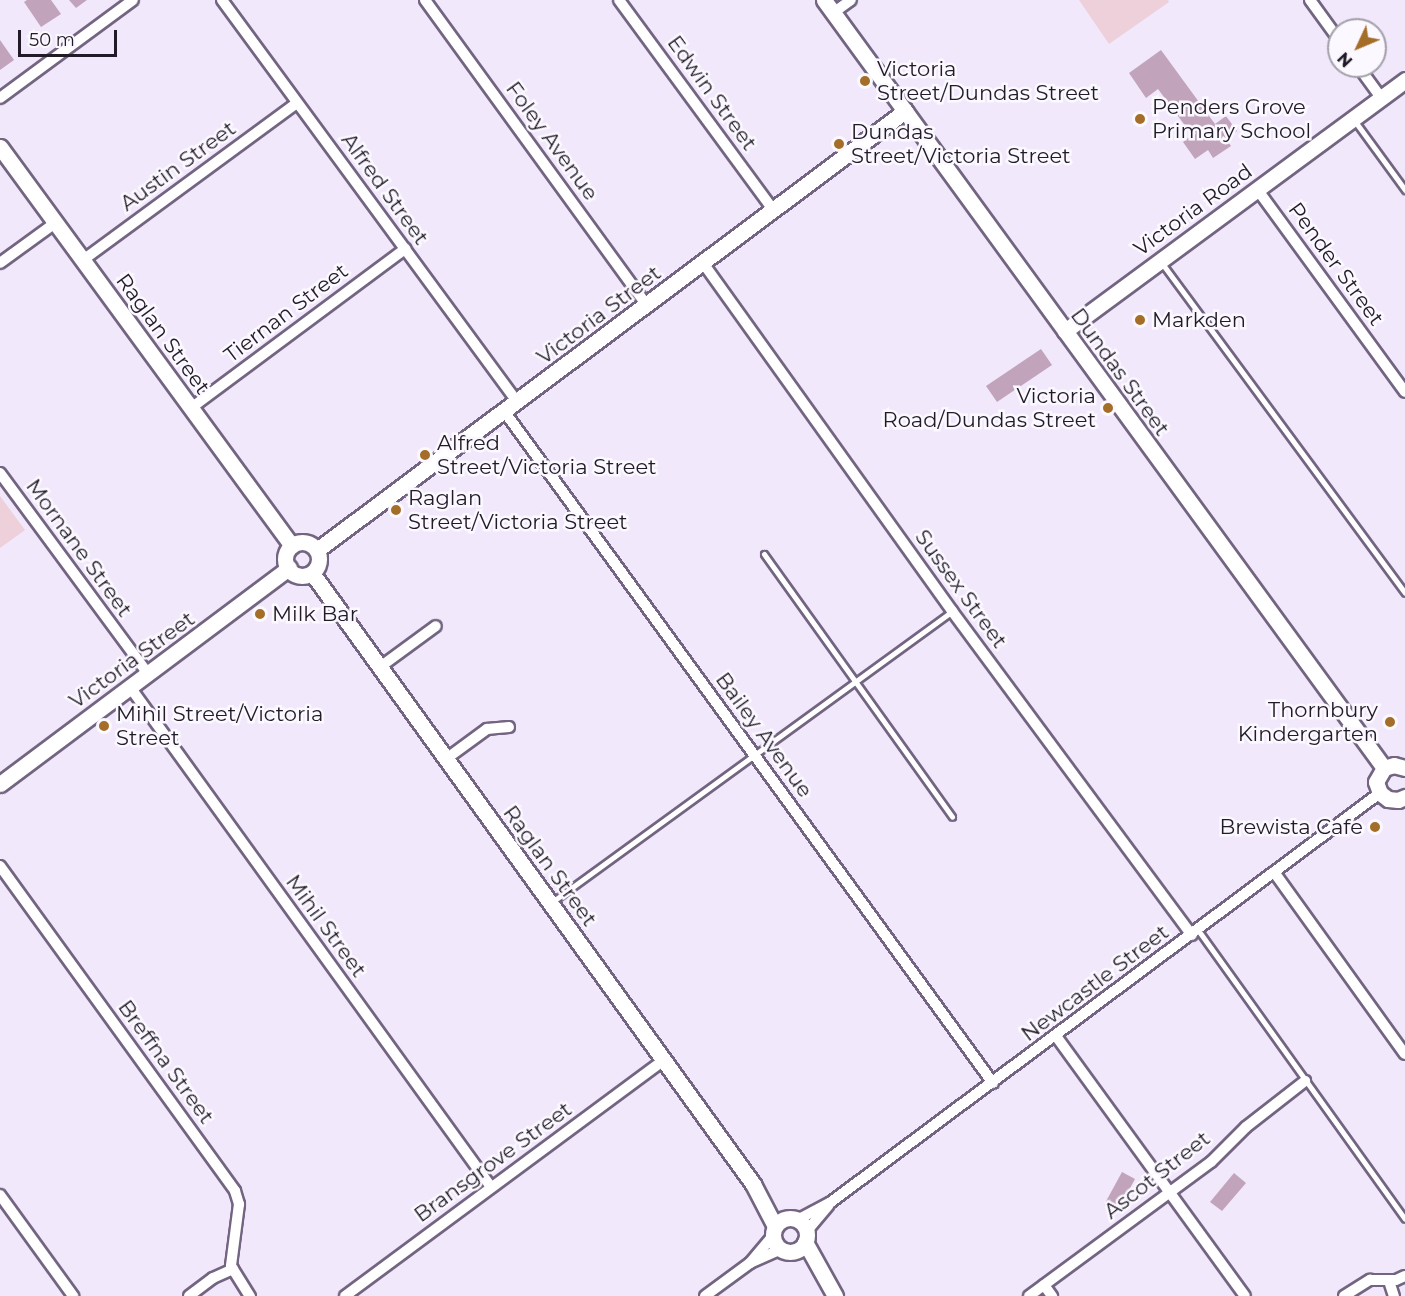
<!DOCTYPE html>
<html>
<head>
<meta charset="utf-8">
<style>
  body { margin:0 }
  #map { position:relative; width:1405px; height:1296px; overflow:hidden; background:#f1e8fb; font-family:Montserrat,sans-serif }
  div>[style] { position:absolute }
  .green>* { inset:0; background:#edd0d9 }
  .building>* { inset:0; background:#c1a4bc }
  .roads { filter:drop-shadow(2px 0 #736581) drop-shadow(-2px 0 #736581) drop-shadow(0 2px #736581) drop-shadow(0 -2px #736581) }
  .lane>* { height:5px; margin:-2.5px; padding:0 2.5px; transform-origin:2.5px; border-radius:2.5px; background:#fff }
  .street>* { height:10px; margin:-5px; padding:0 5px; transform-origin:5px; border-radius:5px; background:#fff }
  .secondary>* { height:15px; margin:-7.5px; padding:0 7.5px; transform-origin:7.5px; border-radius:7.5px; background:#fff }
  .secondary>.ring { margin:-7.5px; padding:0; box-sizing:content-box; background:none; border:15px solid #fff; border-radius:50% }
  .dots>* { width:16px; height:16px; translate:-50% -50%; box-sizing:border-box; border:3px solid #fbf8ff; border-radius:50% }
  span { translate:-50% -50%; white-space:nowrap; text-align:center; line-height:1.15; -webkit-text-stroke:5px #fbf8ff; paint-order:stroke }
  .poi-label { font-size:21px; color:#211b27 }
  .left { translate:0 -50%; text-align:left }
  .right { translate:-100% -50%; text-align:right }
  .street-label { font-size:21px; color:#211b27 }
  .north { position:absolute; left:1327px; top:18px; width:60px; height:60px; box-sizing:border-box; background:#fbf8ff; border:2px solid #a4a0a9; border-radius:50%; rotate:226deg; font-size:16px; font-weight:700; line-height:24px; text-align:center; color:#211b27 }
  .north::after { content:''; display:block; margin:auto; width:21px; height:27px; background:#a46e28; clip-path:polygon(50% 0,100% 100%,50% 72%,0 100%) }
  .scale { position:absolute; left:18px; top:30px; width:99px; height:27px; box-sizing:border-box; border:3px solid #211b27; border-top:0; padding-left:8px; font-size:18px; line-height:21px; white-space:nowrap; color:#211b27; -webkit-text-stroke:4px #fbf8ff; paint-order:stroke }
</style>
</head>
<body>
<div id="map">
  <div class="green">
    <div style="clip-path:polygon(1079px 0,1168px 0,1169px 2px,1109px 44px)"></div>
    <div style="clip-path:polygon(0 496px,25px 530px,0 548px)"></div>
  </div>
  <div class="building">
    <div style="clip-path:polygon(27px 0,51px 0,61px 14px,41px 27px,24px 2px)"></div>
    <div style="clip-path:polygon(69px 0,87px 0,76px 8px)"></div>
    <div style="clip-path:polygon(0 40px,14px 60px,0 70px)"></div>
    <div style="clip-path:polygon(1161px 50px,1215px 124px,1226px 116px,1237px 131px,1226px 139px,1231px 146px,1213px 158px,1208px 150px,1195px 159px,1183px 142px,1192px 135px,1158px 89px,1146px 98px,1129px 73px)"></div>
    <div style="clip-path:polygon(1041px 349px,1052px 365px,997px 402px,986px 386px)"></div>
    <div style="clip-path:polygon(1122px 1172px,1135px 1179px,1117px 1212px,1104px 1205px)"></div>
    <div style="clip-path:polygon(1234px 1173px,1246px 1183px,1222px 1211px,1210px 1202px)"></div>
  </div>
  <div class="roads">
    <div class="lane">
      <div style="left:1354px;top:120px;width:87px;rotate:53.9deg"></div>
      <div style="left:1161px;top:262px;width:411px;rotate:53.6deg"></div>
      <div style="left:764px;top:554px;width:323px;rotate:54.4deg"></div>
      <div style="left:552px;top:902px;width:495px;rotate:-36deg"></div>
      <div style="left:1198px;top:930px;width:355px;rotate:54.4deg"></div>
    </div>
    <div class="street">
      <div style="left:222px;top:0;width:499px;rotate:53.7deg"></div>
      <div style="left:425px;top:0;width:377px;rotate:54deg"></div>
      <div style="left:619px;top:0;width:260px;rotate:53.7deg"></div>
      <div style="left:1310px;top:0;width:49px;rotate:54.1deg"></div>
      <div style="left:833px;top:13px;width:22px;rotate:-36deg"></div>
      <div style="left:1358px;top:66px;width:39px;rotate:54deg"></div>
      <div style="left:0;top:98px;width:165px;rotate:-36.4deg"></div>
      <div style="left:1257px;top:189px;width:251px;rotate:53.9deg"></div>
      <div style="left:83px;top:260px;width:265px;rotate:-36.3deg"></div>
      <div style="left:0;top:263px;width:68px;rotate:-36deg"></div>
      <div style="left:703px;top:263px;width:428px;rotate:54.4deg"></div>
      <div style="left:952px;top:611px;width:403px;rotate:53.5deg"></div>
      <div style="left:191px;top:408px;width:267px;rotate:-36.6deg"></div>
      <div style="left:504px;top:411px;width:831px;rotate:53.96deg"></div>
      <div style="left:0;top:473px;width:250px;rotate:53.6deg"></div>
      <div style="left:380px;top:667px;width:69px;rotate:-36.2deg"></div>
      <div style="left:130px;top:687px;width:617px;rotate:54.17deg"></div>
      <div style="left:446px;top:759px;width:51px;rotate:-36.2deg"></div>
      <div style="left:487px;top:729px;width:22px;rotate:-5deg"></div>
      <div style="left:0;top:866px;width:401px;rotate:54.1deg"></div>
      <div style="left:235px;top:1191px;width:14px;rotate:73deg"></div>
      <div style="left:239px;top:1204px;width:63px;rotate:97.4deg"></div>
      <div style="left:231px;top:1266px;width:36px;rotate:58deg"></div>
      <div style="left:1274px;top:872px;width:224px;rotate:54.3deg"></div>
      <div style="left:1056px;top:1036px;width:321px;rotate:54deg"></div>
      <div style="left:0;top:1195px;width:125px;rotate:54.1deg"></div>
      <div style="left:797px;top:1220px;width:38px;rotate:-28deg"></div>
      <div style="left:831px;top:1202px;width:685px;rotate:-36.69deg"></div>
      <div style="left:806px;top:1232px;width:35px;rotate:-50deg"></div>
      <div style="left:750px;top:1263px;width:34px;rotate:-24deg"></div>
      <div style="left:1389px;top:1281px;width:16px;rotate:72deg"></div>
      <div style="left:1044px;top:1285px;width:14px;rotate:54deg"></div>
      <div style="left:189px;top:1296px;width:30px;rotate:-37deg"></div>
      <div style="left:213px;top:1278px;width:22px;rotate:-24deg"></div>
      <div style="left:345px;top:1296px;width:397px;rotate:-36.5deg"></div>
      <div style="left:705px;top:1296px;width:56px;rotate:-36.3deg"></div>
      <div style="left:750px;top:1263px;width:35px;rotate:-50deg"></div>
      <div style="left:1029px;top:1296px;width:226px;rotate:-36.4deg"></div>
      <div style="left:1211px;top:1162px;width:49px;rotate:-45deg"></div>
      <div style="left:1246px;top:1127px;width:75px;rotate:-37.9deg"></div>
      <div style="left:1344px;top:1296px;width:31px;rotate:-32deg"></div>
      <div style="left:1370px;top:1280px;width:26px"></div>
      <div style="left:1396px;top:1280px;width:10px;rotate:-24deg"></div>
    </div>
    <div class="secondary">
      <div style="left:824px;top:0;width:950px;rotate:53.9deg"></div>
      <div style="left:0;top:147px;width:494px;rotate:53.8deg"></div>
      <div style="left:1065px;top:331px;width:423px;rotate:-36.4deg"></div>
      <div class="ring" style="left:285px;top:542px;width:19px;height:19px"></div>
      <div style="left:317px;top:550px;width:734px;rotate:-36.74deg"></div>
      <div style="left:312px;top:573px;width:754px;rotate:54.18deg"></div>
      <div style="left:753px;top:1184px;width:47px;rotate:62.4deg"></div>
      <div style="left:1405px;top:768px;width:11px;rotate:-165deg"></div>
      <div style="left:1394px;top:765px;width:10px;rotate:163deg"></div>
      <div style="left:1384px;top:768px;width:16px;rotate:120deg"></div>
      <div style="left:1376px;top:782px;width:12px;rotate:70deg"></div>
      <div style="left:1380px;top:793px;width:10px;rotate:37deg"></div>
      <div style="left:1388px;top:799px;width:10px;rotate:6deg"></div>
      <div style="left:1398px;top:800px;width:8px;rotate:-23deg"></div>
      <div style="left:0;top:784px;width:361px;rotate:-36.8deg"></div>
      <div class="ring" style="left:773px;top:1218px;width:19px;height:19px"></div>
      <div style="left:805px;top:1242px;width:62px;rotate:60.9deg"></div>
    </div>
  </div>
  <div class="dots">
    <div style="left:865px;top:81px;background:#a46e28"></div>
    <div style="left:1140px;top:119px;background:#a46e28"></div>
    <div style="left:839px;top:144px;background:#a46e28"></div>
    <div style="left:1140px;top:320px;background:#a46e28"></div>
    <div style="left:1108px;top:408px;background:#a46e28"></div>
    <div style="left:425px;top:455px;background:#a46e28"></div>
    <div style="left:396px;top:510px;background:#a46e28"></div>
    <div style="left:260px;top:614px;background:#a46e28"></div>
    <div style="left:1390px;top:722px;background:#a46e28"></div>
    <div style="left:104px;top:726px;background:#a46e28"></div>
    <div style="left:1375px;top:827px;background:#a46e28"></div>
  </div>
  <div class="poi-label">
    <span class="left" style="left:877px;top:81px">Victoria<br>Street/Dundas Street</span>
    <span class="left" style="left:1152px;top:119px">Penders Grove<br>Primary School</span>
    <span class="left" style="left:851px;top:144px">Dundas<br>Street/Victoria Street</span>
    <span class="left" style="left:1152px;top:320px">Markden</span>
    <span class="right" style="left:1096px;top:408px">Victoria<br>Road/Dundas Street</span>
    <span class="left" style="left:437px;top:455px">Alfred<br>Street/Victoria Street</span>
    <span class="left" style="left:408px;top:510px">Raglan<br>Street/Victoria Street</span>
    <span class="left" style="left:272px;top:614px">Milk Bar</span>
    <span class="right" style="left:1378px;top:722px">Thornbury<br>Kindergarten</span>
    <span class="left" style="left:116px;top:726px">Mihil Street/Victoria<br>Street</span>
    <span class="right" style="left:1363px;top:827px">Brewista Cafe</span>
  </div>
  <div class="street-label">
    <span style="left:712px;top:93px;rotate:54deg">Edwin Street</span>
    <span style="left:552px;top:141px;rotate:54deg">Foley Avenue</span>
    <span style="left:178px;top:166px;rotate:-36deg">Austin Street</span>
    <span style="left:385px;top:189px;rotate:54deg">Alfred Street</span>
    <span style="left:1193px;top:210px;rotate:-36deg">Victoria Road</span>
    <span style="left:1336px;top:264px;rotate:54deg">Pender Street</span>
    <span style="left:286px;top:313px;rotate:-37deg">Tiernan Street</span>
    <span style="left:599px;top:315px;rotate:-37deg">Victoria Street</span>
    <span style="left:163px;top:334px;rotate:54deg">Raglan Street</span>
    <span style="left:1120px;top:372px;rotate:54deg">Dundas Street</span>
    <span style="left:79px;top:548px;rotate:54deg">Mornane Street</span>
    <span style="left:961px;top:589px;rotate:54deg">Sussex Street</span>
    <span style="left:132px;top:660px;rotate:-36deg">Victoria Street</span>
    <span style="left:764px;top:735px;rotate:54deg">Bailey Avenue</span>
    <span style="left:550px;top:866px;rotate:54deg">Raglan Street</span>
    <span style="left:326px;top:926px;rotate:54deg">Mihil Street</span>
    <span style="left:1095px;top:983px;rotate:-37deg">Newcastle Street</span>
    <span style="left:166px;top:1062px;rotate:54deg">Breffna Street</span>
    <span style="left:493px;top:1162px;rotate:-36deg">Bransgrove Street</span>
    <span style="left:1157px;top:1175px;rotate:-38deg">Ascot Street</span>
  </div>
  <div class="north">N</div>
  <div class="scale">50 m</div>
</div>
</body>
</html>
